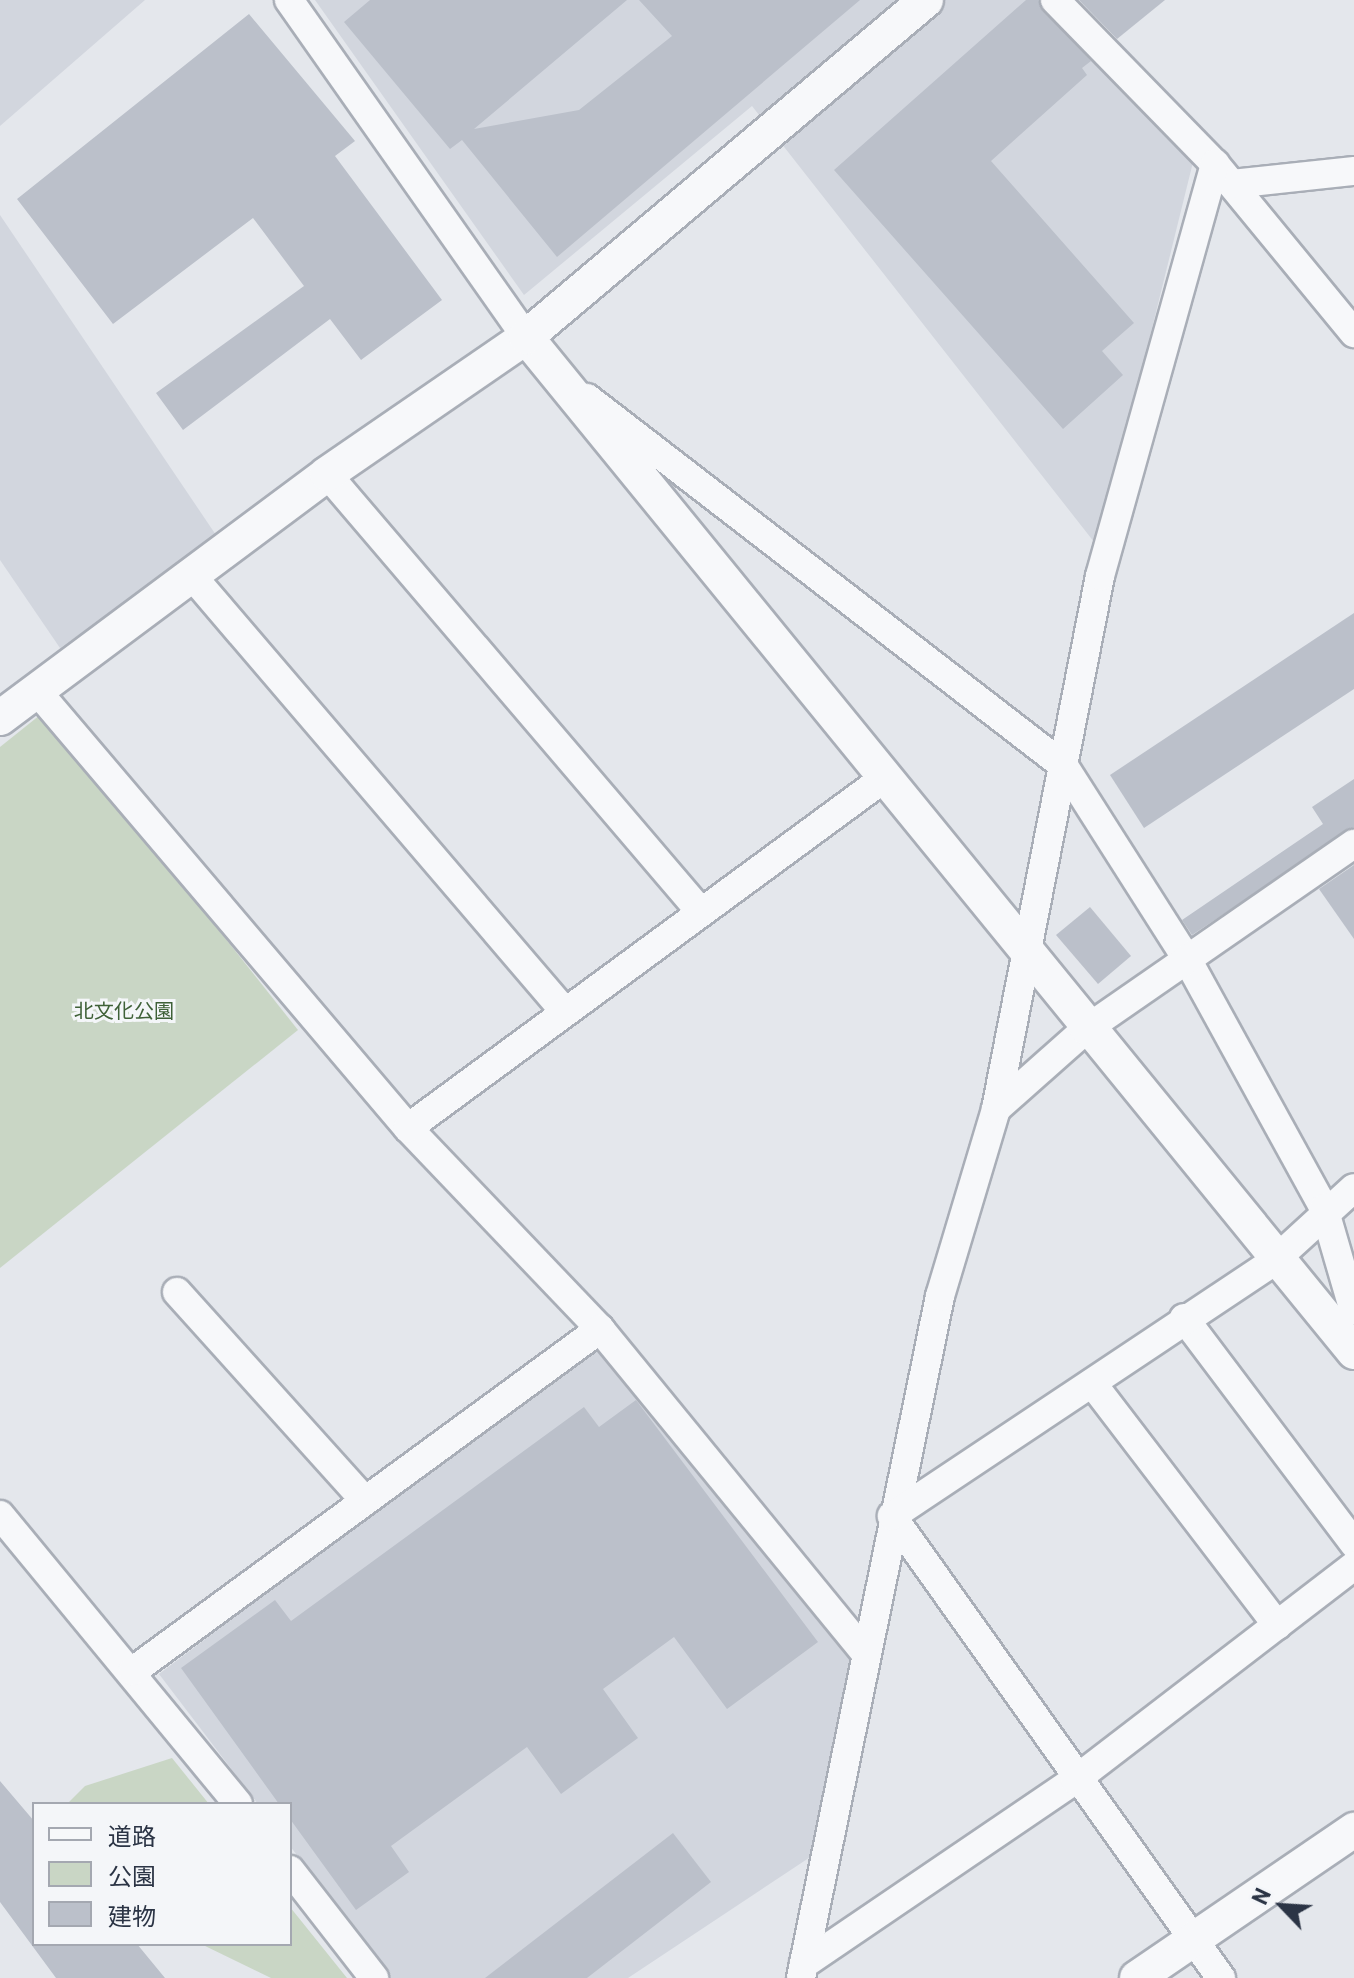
<!DOCTYPE html>
<html>
<head>
<meta charset="utf-8">
<style>
  body { margin:0 }
  #map { position:relative; width:1354px; height:1978px; overflow:hidden; background:#e4e7ec; font-family:Barlow,"Noto Sans JP",sans-serif }
  div>[style] { position:absolute }
  .built>* { inset:0; background:#d2d6de }
  .green>* { inset:0; background:#c9d6c5 }
  .building>* { inset:0; background:#bbc0ca }
  .roads { filter:drop-shadow(2px 0 #a9aeb7) drop-shadow(-2px 0 #a9aeb7) drop-shadow(0 2px #a9aeb7) drop-shadow(0 -2px #a9aeb7) }
  .minor>* { height:28px; margin:-14px; padding:0 14px; transform-origin:14px; border-radius:14px; background:#f7f8fa }
  .tertiary>* { height:34px; margin:-17px; padding:0 17px; transform-origin:17px; border-radius:17px; background:#f7f8fa }
  span { translate:-50% -50%; white-space:nowrap; text-align:center; line-height:1.15; -webkit-text-stroke:6px #f4f6f9; paint-order:stroke }
  .park-label { font-size:20px; color:#3f6138 }
  .legend { position:absolute; left:32px; top:1802px; width:260px; height:144px; box-sizing:border-box; background:#f4f6f9; border:2px solid #a4a8b1; margin:0; padding:10px 14px; list-style:none; font-size:24px; color:#2b3445 }
  .legend li { display:flex; align-items:center; gap:16px; height:40px }
  .legend b { width:40px; border:2px solid #a4a8b1 }
  .north { position:absolute; left:1242px; top:1866px; width:80px; height:80px; -webkit-text-stroke:6px #f4f6f9; paint-order:stroke; rotate:295deg; font-size:22px; font-weight:700; line-height:32px; text-align:center; color:#2b3445 }
  .north::after { content:''; display:block; margin:auto; width:28px; height:36px; background:#2b3445; clip-path:polygon(50% 0,100% 100%,50% 72%,0 100%) }
</style>
</head>
<body>
<div id="map">
  <div class="built">
    <div style="clip-path:polygon(0 0,145px 0,0 126px)"></div>
    <div style="clip-path:polygon(315px 0,1058px 0,1195px 154px,1098px 547px,752px 106px,524px 295px)"></div>
    <div style="clip-path:polygon(0 215px,218px 538px,60px 648px,0 560px)"></div>
    <div style="clip-path:polygon(603px 1339px,871px 1673px,836px 1840px,628px 1978px,391px 1978px,290px 1846px,290px 1804px,258px 1804px,159px 1674px)"></div>
  </div>
  <div class="green">
    <div style="clip-path:polygon(45px 711px,298px 1030px,0 1268px,0 747px)"></div>
    <div style="clip-path:polygon(172px 1758px,209px 1804px,69px 1802px,85px 1786px)"></div>
    <div style="clip-path:polygon(290px 1907px,347px 1978px,271px 1978px,201px 1944px,290px 1944px)"></div>
  </div>
  <div class="building">
    <div style="clip-path:polygon(370px 0,627px 0,474px 129px,579px 110px,672px 36px,639px 0,860px 0,557px 257px,462px 140px,450px 149px,344px 22px)"></div>
    <div style="clip-path:polygon(1026px 0,1038px 0,1091px 61px,1082px 68px,1087px 75px,991px 161px,1134px 323px,1102px 351px,1123px 375px,1063px 429px,834px 170px)"></div>
    <div style="clip-path:polygon(1079px 0,1165px 0,1117px 39px)"></div>
    <div style="clip-path:polygon(249px 14px,355px 141px,335px 156px,442px 300px,361px 360px,330px 319px,183px 430px,156px 393px,304px 286px,253px 218px,113px 324px,17px 199px)"></div>
    <div style="clip-path:polygon(1354px 613px,1354px 689px,1144px 828px,1110px 775px)"></div>
    <div style="clip-path:polygon(1354px 779px,1354px 827px,1192px 935px,1182px 920px,1323px 824px,1312px 807px)"></div>
    <div style="clip-path:polygon(1354px 865px,1354px 939px,1319px 889px)"></div>
    <div style="clip-path:polygon(1090px 907px,1131px 956px,1098px 984px,1056px 935px)"></div>
    <div style="clip-path:polygon(636px 1400px,818px 1642px,727px 1709px,674px 1637px,603px 1689px,638px 1738px,561px 1794px,527px 1747px,391px 1846px,409px 1872px,356px 1910px,290px 1819px,290px 1804px,279px 1804px,181px 1668px,275px 1600px,291px 1621px,584px 1407px,599px 1427px)"></div>
    <div style="clip-path:polygon(0 1781px,34px 1821px,34px 1944px,137px 1944px,165px 1978px,56px 1978px,0 1902px)"></div>
    <div style="clip-path:polygon(673px 1833px,711px 1882px,587px 1978px,485px 1978px)"></div>
  </div>
  <div class="roads">
    <div class="minor">
      <div style="left:289px;top:0;width:412px;rotate:54.9deg"></div>
      <div style="left:1055px;top:0;width:229px;rotate:45.7deg"></div>
      <div style="left:1215px;top:164px;width:219px;rotate:50.6deg"></div>
      <div style="left:1232px;top:184px;width:123px;rotate:-6.1deg"></div>
      <div style="left:587px;top:398px;width:602px;rotate:37.65deg"></div>
      <div style="left:1064px;top:766px;width:229px;rotate:57.5deg"></div>
      <div style="left:1187px;top:959px;width:284px;rotate:61.2deg"></div>
      <div style="left:1324px;top:1208px;width:107px;rotate:73.8deg"></div>
      <div style="left:327px;top:474px;width:576px;rotate:49.51deg"></div>
      <div style="left:193px;top:577px;width:572px;rotate:49.46deg"></div>
      <div style="left:37px;top:691px;width:573px;rotate:49.67deg"></div>
      <div style="left:408px;top:1128px;width:278px;rotate:46.3deg"></div>
      <div style="left:600px;top:1329px;width:416px;rotate:50.7deg"></div>
      <div style="left:996px;top:1109px;width:119px;rotate:-41.6deg"></div>
      <div style="left:1085px;top:1030px;width:327px;rotate:-34.7deg"></div>
      <div style="left:408px;top:1128px;width:589px;rotate:-36.31deg"></div>
      <div style="left:177px;top:1292px;width:281px;rotate:48deg"></div>
      <div style="left:1184px;top:1318px;width:283px;rotate:53deg"></div>
      <div style="left:1092px;top:1383px;width:305px;rotate:52.6deg"></div>
      <div style="left:0;top:1515px;width:374px;rotate:50.5deg"></div>
      <div style="left:133px;top:1671px;width:579px;rotate:-36.22deg"></div>
      <div style="left:290px;top:1870px;width:137px;rotate:52.1deg"></div>
      <div style="left:804px;top:1964px;width:328px;rotate:-34.2deg"></div>
      <div style="left:1075px;top:1780px;width:352px;rotate:-37.5deg"></div>
      <div style="left:801px;top:1978px;width:696px;rotate:-78.48deg"></div>
      <div style="left:940px;top:1296px;width:195px;rotate:-73.3deg"></div>
      <div style="left:996px;top:1109px;width:543px;rotate:-78.96deg"></div>
      <div style="left:1100px;top:576px;width:428px;rotate:-74.4deg"></div>
      <div style="left:1221px;top:1978px;width:567px;rotate:-125.46deg"></div>
      <div style="left:892px;top:1516px;width:459px;rotate:-33.7deg"></div>
      <div style="left:1274px;top:1261px;width:108px;rotate:-42.4deg"></div>
    </div>
    <div class="tertiary">
      <div style="left:526px;top:337px;width:1310px;rotate:50.79deg"></div>
      <div style="left:0;top:718px;width:408px;rotate:-36.7deg"></div>
      <div style="left:327px;top:474px;width:242px;rotate:-34.5deg"></div>
      <div style="left:526px;top:337px;width:523px;rotate:-40.11deg"></div>
      <div style="left:1137px;top:1978px;width:263px;rotate:-34.3deg"></div>
    </div>
  </div>
  <div class="park-label">
    <span style="left:124px;top:1010px">北文化公園</span>
  </div>
  <ul class="legend">
  <li><b style="height:10px;background:#f7f8fa"></b>道路</li>
  <li><b style="height:22px;background:#c9d6c5"></b>公園</li>
  <li><b style="height:22px;background:#bbc0ca"></b>建物</li>
  </ul>
  <div class="north">N</div>
</div>
</body>
</html>
